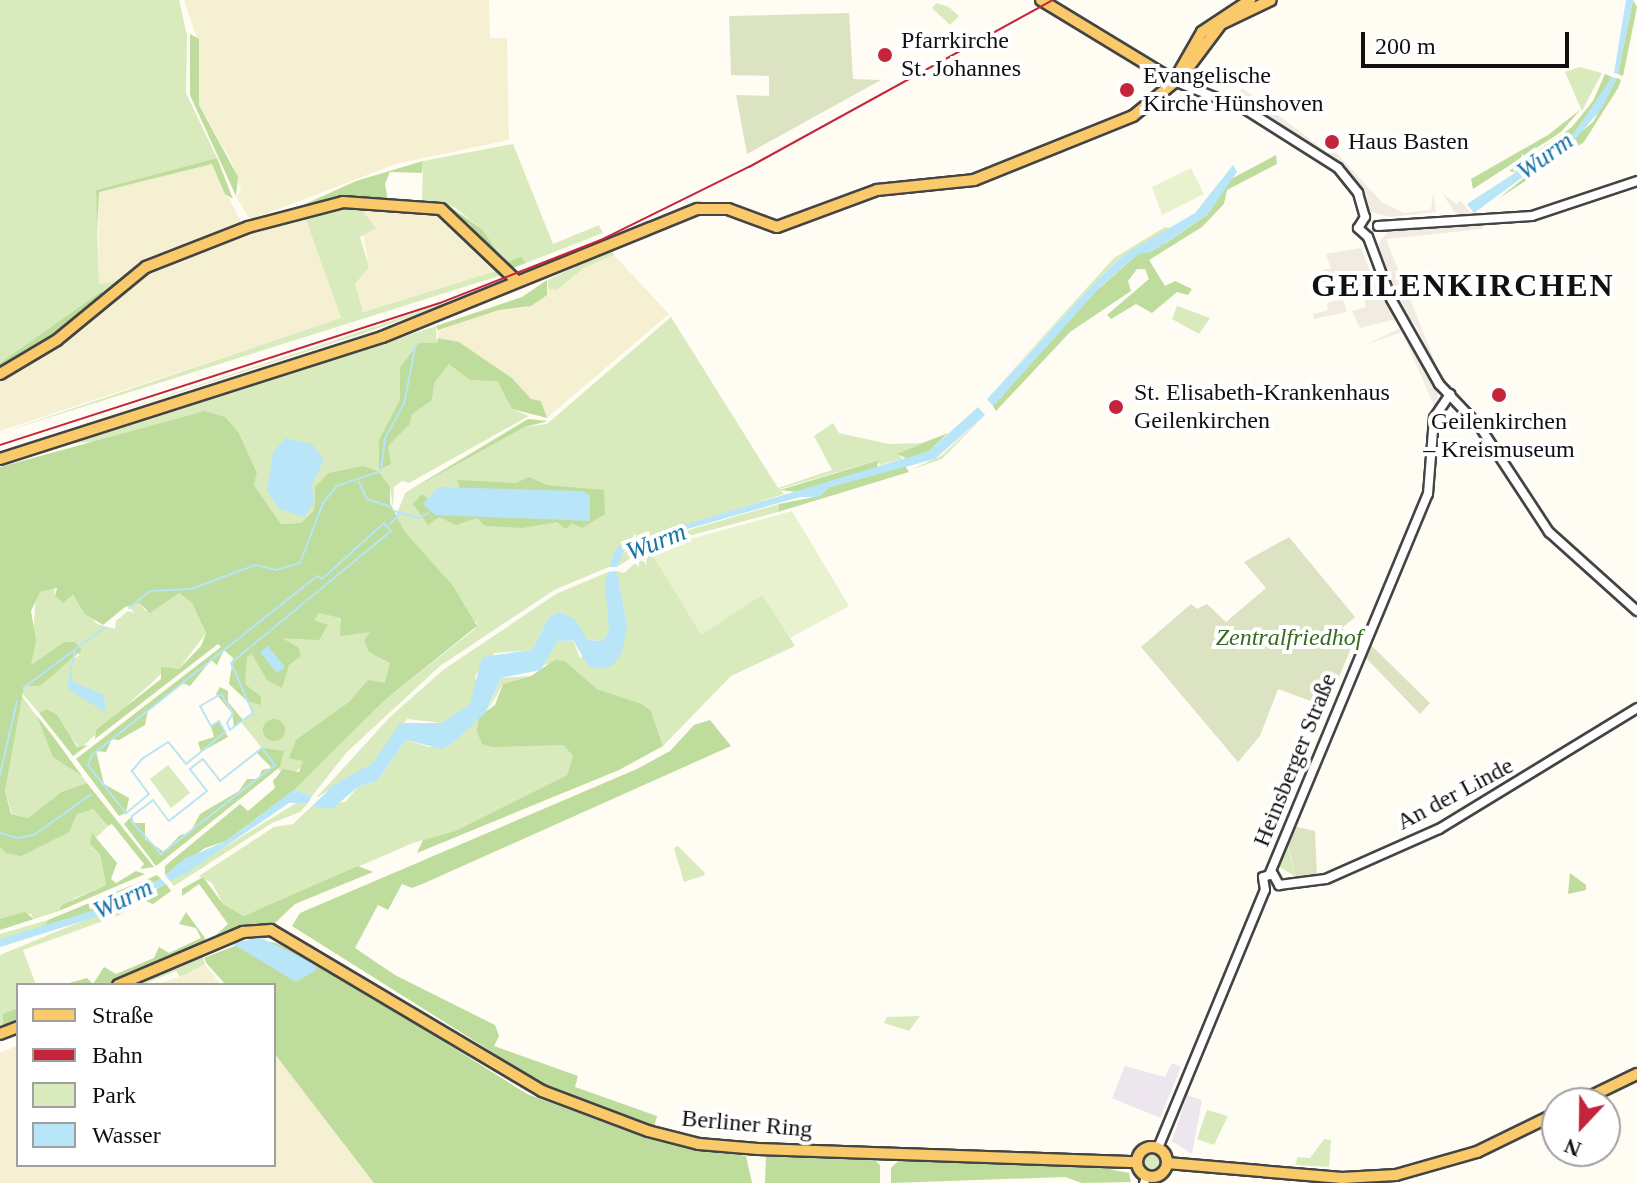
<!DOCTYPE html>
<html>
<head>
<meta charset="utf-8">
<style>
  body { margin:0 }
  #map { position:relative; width:1637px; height:1183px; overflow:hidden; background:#fffcf4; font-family:Georgia,serif }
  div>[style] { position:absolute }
  .industrial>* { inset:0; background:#ede6ef }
  .farmland>* { inset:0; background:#f6f0d3 }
  .green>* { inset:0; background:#d9ebbc }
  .round { border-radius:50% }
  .forest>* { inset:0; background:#bedc9b }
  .cemetery>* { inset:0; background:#dce3c3 }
  .pitch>* { inset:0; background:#e9f2ce }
  .plaza>* { inset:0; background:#f1ebe2 }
  .water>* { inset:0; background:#b8e5f7 }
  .stream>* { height:2px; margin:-1px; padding:0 1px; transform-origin:1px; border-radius:1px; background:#b8e5f7 }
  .roads { filter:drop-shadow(2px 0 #444) drop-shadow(-2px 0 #444) drop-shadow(0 2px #444) drop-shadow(0 -2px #444) }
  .minor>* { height:8px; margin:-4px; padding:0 4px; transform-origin:4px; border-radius:4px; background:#fff }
  .major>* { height:10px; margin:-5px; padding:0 5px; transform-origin:5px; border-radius:5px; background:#faca6a }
  .major>.ring { margin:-5px; padding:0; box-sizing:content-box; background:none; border:10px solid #faca6a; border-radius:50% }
  .rail>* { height:2px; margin:-1px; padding:0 1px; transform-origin:1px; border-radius:1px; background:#c4253b }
  .dots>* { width:22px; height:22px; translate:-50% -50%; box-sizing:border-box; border:4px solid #fff; border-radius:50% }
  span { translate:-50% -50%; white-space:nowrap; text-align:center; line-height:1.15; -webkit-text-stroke:8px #fff; paint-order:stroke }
  .poi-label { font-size:24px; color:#111 }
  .left { translate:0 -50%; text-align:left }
  .park-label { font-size:24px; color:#356b1e; font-style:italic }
  .street-label { font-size:24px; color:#111 }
  .water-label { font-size:26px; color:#1674a6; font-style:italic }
  .district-label { font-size:32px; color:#111; font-weight:700; letter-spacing:2px }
  .legend { position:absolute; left:16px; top:983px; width:260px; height:184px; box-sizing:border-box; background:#fff; border:2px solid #a0a0a0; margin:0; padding:10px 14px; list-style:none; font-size:24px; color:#111 }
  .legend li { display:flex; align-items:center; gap:16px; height:40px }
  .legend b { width:40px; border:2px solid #a0a0a0 }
  .north { position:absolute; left:1541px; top:1087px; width:80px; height:80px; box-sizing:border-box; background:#fff; border:2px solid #a0a0a0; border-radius:50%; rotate:202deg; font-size:22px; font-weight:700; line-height:32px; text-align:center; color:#111 }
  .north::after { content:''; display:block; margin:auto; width:28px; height:36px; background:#c4253b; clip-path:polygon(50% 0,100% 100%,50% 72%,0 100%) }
  .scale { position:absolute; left:1361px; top:32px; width:208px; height:36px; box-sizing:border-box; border:4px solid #111; border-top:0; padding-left:10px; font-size:24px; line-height:28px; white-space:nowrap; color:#111; -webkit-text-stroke:6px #fff; paint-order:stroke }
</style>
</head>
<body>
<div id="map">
  <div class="industrial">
    <div style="clip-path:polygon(1172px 1063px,1181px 1067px,1160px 1118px,1112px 1098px,1125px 1066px,1165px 1077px)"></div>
    <div style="clip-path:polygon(1187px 1095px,1202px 1100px,1192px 1154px,1172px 1141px)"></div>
  </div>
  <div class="farmland">
    <div style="clip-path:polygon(184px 0,489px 0,490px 38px,507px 38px,509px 140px,396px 164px,250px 220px,236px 196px,241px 191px,231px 161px,199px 105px,195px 70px,199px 45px)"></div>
    <div style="clip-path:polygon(212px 164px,243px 226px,118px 285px,99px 284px,98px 192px)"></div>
    <div style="clip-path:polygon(358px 205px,435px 210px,496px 271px,362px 312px,355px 284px,369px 267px)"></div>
    <div style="clip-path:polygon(304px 214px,342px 318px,0 431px,0 377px,142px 273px,221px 240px)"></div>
    <div style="clip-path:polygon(614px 255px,669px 314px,547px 418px,512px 378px,459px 342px,438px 338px,438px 330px,499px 310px,525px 308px,548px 289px,557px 290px,584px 268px)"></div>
    <div style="clip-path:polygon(205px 964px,221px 985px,151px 985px,180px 977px)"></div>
    <div style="clip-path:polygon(18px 1045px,18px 1165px,274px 1165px,274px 1053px,375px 1183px,0 1183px,0 1053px)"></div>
  </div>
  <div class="green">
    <div style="clip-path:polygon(0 0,179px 0,187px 35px,186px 93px,217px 158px,96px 190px,99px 284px,118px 281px,118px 285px,0 363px)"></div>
    <div style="clip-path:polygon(936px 3px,949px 7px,959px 16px,950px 25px,932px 8px)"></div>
    <div style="clip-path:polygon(1579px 67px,1602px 73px,1582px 111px,1565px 72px)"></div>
    <div style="clip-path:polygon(513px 144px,553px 244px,599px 225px,603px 233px,526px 263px,505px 264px,482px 229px,454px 207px,422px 201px,423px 161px)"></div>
    <div style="clip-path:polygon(358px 205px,376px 228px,360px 237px,369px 267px,355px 284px,363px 312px,496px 271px,499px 276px,0 433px,341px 318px,304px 214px)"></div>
    <div style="clip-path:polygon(1165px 227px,1172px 229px,1125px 254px,1103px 274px,996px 388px,1114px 258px)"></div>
    <div style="clip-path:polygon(611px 249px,614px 255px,584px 268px,557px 290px,548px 289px,548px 280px)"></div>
    <div style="clip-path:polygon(488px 288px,365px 333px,67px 428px,309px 349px)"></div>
    <div style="clip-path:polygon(1177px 306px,1210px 318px,1199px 334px,1172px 319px)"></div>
    <div style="clip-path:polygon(671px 317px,778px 488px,832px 470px,814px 436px,833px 423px,839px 433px,889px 444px,921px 443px,943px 435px,898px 454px,903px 459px,880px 465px,878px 460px,780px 489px,784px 494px,616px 548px,609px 567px,554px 590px,440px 666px,347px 752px,312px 796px,294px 790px,385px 700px,475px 629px,477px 621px,295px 772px,281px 772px,241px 722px,252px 713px,235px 659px,397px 514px,405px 493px,525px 427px,547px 424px)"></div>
    <div style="clip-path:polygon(436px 326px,437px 343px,483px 379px,497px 381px,512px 409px,529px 416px,409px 483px,402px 481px,394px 487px,393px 508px,390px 487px,315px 487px,314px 510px,301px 523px,281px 524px,254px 485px,257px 473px,239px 433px,75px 443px)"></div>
    <div style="clip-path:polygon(985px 415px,942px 459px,910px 470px,941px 456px)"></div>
    <div style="clip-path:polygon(779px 504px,778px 512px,648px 547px,617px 567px,619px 555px,640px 544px)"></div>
    <div style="clip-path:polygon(650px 550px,676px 593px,719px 615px,763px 595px,795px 646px,731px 676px,663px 746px,651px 711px,642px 704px,597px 689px,565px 661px,544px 665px,556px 642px,573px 640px,580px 658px,627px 624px,617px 571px,624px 573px)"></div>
    <div style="clip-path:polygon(608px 572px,609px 629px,603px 641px,587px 640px,561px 612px,549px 617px,532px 650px,495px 653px,475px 676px,477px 686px,470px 704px,442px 723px,407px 719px,373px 763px,316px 798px,390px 717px,443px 670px,556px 594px)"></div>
    <div style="clip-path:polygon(54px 587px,55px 596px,68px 600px,72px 595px,97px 624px,115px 629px,116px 621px,128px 611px,135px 613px,128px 606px,139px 603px,146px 611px,179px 593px,192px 603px,206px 633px,179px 669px,162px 673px,80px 749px,50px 710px,39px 713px,21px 692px,24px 685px,40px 686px,51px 671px,80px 655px,64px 642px,31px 665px,36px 594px)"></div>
    <div style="clip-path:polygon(531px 676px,503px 684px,487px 712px,501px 678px)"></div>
    <div style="clip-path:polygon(21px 695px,87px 783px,61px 792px,28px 818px,12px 814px,5px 791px)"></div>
    <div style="clip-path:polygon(479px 717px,482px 744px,563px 745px,573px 756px,567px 775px,455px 831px,413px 843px,244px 916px,223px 904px,212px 883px,199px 876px,274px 827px,293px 824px,312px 806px,345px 802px,358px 787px,377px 781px,406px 740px,429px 747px,453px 743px)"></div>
    <div style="clip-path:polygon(168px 765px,190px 793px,171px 808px,150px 779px)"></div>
    <div style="clip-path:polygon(301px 800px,308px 803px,300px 812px,272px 823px,174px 886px,170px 881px)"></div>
    <div style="clip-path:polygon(93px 809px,108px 826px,90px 844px,100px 856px,106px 885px,75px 898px,59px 911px,34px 919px,31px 914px,0 919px,0 830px)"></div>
    <div style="clip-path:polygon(1287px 841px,1291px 859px,1296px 877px,1278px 866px)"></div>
    <div style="clip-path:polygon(678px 846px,704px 872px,705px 875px,684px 882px,674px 848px)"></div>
    <div style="clip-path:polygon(138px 898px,141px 901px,120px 915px,23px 950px,36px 985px,18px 985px,18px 1008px,0 1031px,0 955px)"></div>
    <div style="clip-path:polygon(48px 920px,44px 927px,0 939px,0 934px)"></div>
    <div style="clip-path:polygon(202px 955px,205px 964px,180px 977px,176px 971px,141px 985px,126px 985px)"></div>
    <div style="clip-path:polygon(920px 1016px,909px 1031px,884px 1023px,887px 1017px)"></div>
    <div style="clip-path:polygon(1207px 1110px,1228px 1116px,1214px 1145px,1197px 1139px)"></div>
    <div style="clip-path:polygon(1324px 1139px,1331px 1140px,1329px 1167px,1296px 1165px,1297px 1157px,1310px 1158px)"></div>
    <div class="round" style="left:1142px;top:1152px;width:20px;height:20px"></div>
  </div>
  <div class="forest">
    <div style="clip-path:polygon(1633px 0,1637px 7px,1623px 76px,1618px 74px)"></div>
    <div style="clip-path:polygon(190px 34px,199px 39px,199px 105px,238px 177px,236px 196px,190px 95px)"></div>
    <div style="clip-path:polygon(1605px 74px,1612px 77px,1607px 88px,1572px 136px,1519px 173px,1509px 171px,1572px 127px,1593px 101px)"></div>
    <div style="clip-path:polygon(1617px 78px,1621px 80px,1618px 88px,1584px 142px,1498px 199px,1593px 122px)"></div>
    <div style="clip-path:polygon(1581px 109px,1561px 132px,1473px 189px,1471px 179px,1548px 135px)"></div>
    <div style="clip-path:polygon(1276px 155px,1277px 164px,1227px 190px,1224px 204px,1202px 227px,1149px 260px,1165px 286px,1175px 281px,1192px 289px,1188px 295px,1177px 292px,1152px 313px,1136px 304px,1111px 319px,1107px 315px,1149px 279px,1145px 269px,1137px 269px,1128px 281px,1131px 291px,1070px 332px,996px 411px,993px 406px,1096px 291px,1138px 254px,1166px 243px,1207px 215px,1231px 179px)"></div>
    <div style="clip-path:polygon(217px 158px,233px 199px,225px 194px,212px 164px,99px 192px,97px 232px,96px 190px)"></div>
    <div style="clip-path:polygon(423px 161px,422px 173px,390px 172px,385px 184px,388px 201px,349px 198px,292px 210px,356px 181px)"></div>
    <div style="clip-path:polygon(442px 201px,482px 229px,505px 263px,521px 257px,526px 263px,507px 270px,469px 224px,439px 205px)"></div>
    <div style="clip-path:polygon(547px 280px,547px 295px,531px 306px,499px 310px,438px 330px,436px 326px,522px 297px)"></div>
    <div style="clip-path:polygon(101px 292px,105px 294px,56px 334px,0 370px,0 363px)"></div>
    <div style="clip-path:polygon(438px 338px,459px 342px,512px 378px,531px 399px,541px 401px,547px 418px,512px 409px,497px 381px,470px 380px,449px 364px,434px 383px,432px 400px,412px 414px,409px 425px,388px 446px,391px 464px,379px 470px,379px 440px,400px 400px,400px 367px,419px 343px,437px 343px)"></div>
    <div style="clip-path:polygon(205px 411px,225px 417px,239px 433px,257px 473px,254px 485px,281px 524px,301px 523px,314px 510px,315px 487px,329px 473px,363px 466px,378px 471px,390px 487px,390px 503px,404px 531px,453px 586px,477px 626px,385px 700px,294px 790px,226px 841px,205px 848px,165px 875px,165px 866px,240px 804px,248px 811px,275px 788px,273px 781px,283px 769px,299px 772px,303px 761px,289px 758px,296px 740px,349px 702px,368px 680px,385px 683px,390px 663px,369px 652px,364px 640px,370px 632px,340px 636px,341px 618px,319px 613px,314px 620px,328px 625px,319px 640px,282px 638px,298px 647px,301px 656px,289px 665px,282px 688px,267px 680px,252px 654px,247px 657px,245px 684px,261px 697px,261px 705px,247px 701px,229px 684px,233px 658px,224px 650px,217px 665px,211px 660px,190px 686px,182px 683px,148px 710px,145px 725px,119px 740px,112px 739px,106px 752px,96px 751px,104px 784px,129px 798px,126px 813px,119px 816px,76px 759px,221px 647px,218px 644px,95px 739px,96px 730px,161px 679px,161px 667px,179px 669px,201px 646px,206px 633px,192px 603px,179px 593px,150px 613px,139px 603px,125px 607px,103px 625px,85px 614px,73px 595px,63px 603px,55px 596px,57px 588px,40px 592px,31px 611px,36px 641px,31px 665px,64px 642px,75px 642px,82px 650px,40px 686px,24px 686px,5px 791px,11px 814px,28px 818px,61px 792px,87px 783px,154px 867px,140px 869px,144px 864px,112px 824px,108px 826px,93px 809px,77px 814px,69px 832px,21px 856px,6px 853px,0 847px,0 467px)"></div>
    <div style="clip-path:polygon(528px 419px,548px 421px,525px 427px,405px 493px)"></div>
    <div style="clip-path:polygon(948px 433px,929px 451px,908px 459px,897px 454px)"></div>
    <div style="clip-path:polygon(879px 460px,876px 470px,797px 492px,780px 490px)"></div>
    <div style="clip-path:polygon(905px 466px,909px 472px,778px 512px,779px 504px,819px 496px,826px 488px)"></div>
    <div style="clip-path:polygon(529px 477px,547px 485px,604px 490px,605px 514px,582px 528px,572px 523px,566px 529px,557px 522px,523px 528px,485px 526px,477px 518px,456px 525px,439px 517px,428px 525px,413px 504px,422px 494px,429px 500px,461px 492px,457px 480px,516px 483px)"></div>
    <div style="clip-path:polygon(555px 660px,565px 661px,597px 689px,642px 704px,651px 711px,663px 746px,619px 770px,417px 853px,423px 840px,455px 831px,567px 775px,573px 756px,563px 745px,492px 747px,482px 744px,477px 731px,479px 717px,495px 705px,503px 684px,531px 676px)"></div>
    <div style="clip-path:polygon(220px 687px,228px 691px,228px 702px,243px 720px,234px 727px,232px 713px,216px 694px)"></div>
    <div style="clip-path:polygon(47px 709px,57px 715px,77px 747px,88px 745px,73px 756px,39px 713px)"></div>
    <div style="clip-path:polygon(37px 716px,52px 735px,82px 776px,53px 757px)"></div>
    <div class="round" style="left:263px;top:719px;width:22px;height:22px"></div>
    <div style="clip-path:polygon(710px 720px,731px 746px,427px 882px,412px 888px,402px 884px,388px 910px,378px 905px,355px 948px,395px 975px,495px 1025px,499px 1036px,494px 1046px,578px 1076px,575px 1087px,657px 1116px,654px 1127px,551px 1089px,292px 926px,300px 913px,637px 769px,670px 751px,694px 725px)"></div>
    <div style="clip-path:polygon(219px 721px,228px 737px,201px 752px,198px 742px,214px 737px,211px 726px)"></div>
    <div style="clip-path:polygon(262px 748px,284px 751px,280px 767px,156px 866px,124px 824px,132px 816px,134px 823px,145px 823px,145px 839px,164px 852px,180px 835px,190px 833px,200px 814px,239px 791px,247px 779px,258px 779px,262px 770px,272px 768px,256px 752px)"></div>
    <div style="clip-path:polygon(92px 833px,117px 863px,111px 879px,116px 883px,136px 871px,145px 874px,59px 911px,62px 905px,106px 885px,100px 855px,90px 844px)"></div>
    <div style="clip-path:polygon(358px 866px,373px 872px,295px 904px,275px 923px,213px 938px,228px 924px,199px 884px,182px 896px,182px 889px,203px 877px,223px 904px,244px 916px)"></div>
    <div style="clip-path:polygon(1570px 873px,1586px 885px,1586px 890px,1568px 894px)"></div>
    <div style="clip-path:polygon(157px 875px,161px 879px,98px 909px,44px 927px,48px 920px)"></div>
    <div style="clip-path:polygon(166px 884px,171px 891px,153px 904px,138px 898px)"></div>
    <div style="clip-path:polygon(25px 912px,34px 919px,0 930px,0 919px)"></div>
    <div style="clip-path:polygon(186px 912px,205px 938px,204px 942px,106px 985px,62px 985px,87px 978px,93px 984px,104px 967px,116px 974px,154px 958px,159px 947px,169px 953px,201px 938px,196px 928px,179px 924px)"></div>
    <div style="clip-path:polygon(252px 939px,276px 943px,339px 976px,527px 1094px,649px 1139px,746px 1156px,752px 1183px,374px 1183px,274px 1053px,274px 985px,226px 985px,207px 964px,204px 958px)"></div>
    <div style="clip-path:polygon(18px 1008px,18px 1023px,3px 1030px,3px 1014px)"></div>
    <div style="clip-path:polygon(766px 1157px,872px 1157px,880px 1165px,880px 1183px,765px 1183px)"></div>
    <div style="clip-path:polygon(898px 1161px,1104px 1168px,1129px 1173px,1131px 1182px,1082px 1183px,1065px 1177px,891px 1183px,891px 1168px)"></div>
  </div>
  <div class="cemetery">
    <div style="clip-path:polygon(849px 13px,853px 79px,881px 80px,747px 154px,736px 95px,769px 96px,769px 76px,731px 75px,729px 16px)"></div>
    <div style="clip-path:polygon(1289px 537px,1355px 617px,1342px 628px,1353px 643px,1327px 707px,1278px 689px,1260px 736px,1238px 762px,1141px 647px,1191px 604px,1197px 609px,1207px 604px,1226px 622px,1266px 588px,1244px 562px)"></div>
    <div style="clip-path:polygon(1370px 644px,1430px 703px,1420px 714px,1364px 656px)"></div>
    <div style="clip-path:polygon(1293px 826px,1315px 831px,1317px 875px,1296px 877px,1287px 841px)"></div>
  </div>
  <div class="pitch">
    <div style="clip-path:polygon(1191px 168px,1204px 194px,1162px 215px,1152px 187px)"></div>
    <div style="clip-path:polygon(792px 511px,849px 606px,790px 638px,762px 595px,701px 635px,650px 550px)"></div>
  </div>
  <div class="plaza">
    <div style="clip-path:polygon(1242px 88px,1323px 149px,1328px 144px,1382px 202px,1404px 213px,1431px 210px,1433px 193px,1436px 212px,1389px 217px,1369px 211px,1360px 188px,1338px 165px,1259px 109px,1236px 101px)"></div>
    <div style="clip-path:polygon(1442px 193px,1456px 204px,1461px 201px,1472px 214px,1485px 217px,1455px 213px)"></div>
    <div style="clip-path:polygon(1448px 224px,1482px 225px,1483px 229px,1386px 239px,1438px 369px,1461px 402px,1437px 376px,1417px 327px,1399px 306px,1385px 275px,1379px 242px,1391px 229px)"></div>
    <div style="clip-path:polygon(1361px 248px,1380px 297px,1400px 318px,1360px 328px,1352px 311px,1366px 307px,1361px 290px,1342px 297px,1347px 312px,1314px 319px,1313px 314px,1328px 310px,1327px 303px,1340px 300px,1336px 285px,1323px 288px,1320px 271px,1331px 268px,1326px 254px)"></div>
    <div style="clip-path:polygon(1404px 326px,1439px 390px,1435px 408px,1402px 332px,1368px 344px)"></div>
  </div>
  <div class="water">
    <div style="clip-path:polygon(1626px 0,1633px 0,1618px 74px,1614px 73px)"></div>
    <div style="clip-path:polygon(1612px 77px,1617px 78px,1602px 108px,1577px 137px,1474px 213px,1467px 204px,1572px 136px)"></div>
    <div style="clip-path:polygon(1233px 165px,1237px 172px,1207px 215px,1152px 252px,1138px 254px,1101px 286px,993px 406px,987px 399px,1101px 276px,1125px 254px,1195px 213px)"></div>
    <div style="clip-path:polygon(978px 407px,985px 415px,935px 459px,830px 487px,819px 497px,800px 497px,663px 536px,624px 551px,617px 567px,609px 567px,616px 548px,644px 537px,929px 451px)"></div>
    <div style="clip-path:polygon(285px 438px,312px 444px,324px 460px,312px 484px,314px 503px,304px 517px,279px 509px,267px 490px,273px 453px)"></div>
    <div style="clip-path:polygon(438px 487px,582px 491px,590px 495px,590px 521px,435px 515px,423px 504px)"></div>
    <div style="clip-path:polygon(617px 571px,627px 624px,622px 652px,613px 665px,600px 669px,588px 666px,573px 640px,557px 642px,541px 670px,501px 678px,486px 712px,453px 743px,442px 749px,406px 740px,377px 781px,358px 787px,332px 809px,312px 806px,334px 785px,373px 763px,400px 723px,442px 723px,470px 704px,482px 657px,532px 650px,549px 617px,560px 612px,576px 620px,587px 640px,603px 641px,609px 629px,605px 584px,608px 572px)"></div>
    <div style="clip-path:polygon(268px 646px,285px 667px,277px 673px,260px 652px)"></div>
    <div style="clip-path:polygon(71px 669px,73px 682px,104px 695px,106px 713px,67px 688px)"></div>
    <div style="clip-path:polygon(294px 790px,312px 796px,308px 803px,289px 803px,185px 874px,170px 881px,165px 875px,184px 859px,226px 841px)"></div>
    <div style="clip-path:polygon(161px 879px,166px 884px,102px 915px,0 947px,0 939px,98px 909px)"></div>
    <div style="clip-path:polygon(259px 937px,317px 965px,315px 971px,296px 982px,233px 944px)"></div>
  </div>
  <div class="stream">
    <div style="left:359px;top:482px;width:19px;rotate:65deg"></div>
    <div style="left:367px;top:499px;width:25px;rotate:18deg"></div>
    <div style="left:394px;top:511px;width:26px;rotate:16deg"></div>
    <div style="left:419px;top:518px;width:10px;rotate:-29deg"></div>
    <div style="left:384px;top:523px;width:11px;rotate:49deg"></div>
    <div style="left:391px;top:531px;width:207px;rotate:140.5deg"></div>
    <div style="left:231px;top:663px;width:55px;rotate:66.3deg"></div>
    <div style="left:253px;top:713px;width:29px;rotate:144deg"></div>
    <div style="left:230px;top:730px;width:8px;rotate:-113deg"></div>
    <div style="left:227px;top:723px;width:12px;rotate:-59deg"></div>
    <div style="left:233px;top:713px;width:22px;rotate:-122deg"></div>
    <div style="left:221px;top:694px;width:24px;rotate:150deg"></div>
    <div style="left:200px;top:706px;width:23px;rotate:61deg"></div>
    <div style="left:211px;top:726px;width:9px;rotate:-32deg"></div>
    <div style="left:219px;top:721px;width:13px;rotate:61deg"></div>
    <div style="left:225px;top:732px;width:50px;rotate:140.6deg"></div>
    <div style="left:186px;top:764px;width:28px;rotate:-129deg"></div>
    <div style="left:168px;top:742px;width:31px;rotate:147deg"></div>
    <div style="left:142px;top:759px;width:16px;rotate:130deg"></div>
    <div style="left:132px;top:771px;width:29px;rotate:54deg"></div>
    <div style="left:149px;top:794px;width:30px;rotate:140deg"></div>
    <div style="left:126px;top:813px;width:61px;rotate:-128.4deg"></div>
    <div style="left:88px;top:765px;width:11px;rotate:-68deg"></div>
    <div style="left:92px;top:755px;width:288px;rotate:-38.5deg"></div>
    <div style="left:317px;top:576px;width:6px;rotate:31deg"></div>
    <div style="left:322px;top:579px;width:84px;rotate:-42.1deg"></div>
    <div style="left:390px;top:524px;width:14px;rotate:-45deg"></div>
    <div style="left:129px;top:608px;width:27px;rotate:-39deg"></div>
    <div style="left:150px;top:591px;width:41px;rotate:-2.8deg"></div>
    <div style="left:191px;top:589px;width:69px;rotate:-20.3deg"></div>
    <div style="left:256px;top:565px;width:21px;rotate:14deg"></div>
    <div style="left:276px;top:570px;width:25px;rotate:-16deg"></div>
    <div style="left:300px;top:563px;width:64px;rotate:-69deg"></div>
    <div style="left:323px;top:503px;width:22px;rotate:-51deg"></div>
    <div style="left:337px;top:486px;width:46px;rotate:-18.8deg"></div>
    <div style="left:381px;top:471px;width:33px;rotate:-83deg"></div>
    <div style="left:385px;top:438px;width:39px;rotate:-61deg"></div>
    <div style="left:404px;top:404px;width:62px;rotate:-78.9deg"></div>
    <div style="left:71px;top:669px;width:18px;rotate:-77deg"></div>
    <div style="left:23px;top:688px;width:102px;rotate:-36.6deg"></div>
    <div style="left:262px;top:748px;width:21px;rotate:53deg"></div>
    <div style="left:275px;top:765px;width:145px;rotate:142deg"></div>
    <div style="left:161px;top:854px;width:43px;rotate:-132.2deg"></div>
    <div style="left:132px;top:822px;width:6px;rotate:-90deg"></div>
    <div style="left:132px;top:816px;width:26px;rotate:-37deg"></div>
    <div style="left:153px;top:800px;width:26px;rotate:53deg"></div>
    <div style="left:169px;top:821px;width:48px;rotate:-38.3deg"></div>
    <div style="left:207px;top:791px;width:28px;rotate:-128deg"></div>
    <div style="left:190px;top:769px;width:16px;rotate:-38deg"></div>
    <div style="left:203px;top:759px;width:28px;rotate:52deg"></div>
    <div style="left:220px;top:781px;width:53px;rotate:-38.2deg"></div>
    <div style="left:0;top:775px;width:76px;rotate:-77.1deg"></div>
    <div style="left:0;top:833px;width:19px;rotate:16deg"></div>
    <div style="left:18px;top:838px;width:16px;rotate:-11deg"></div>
    <div style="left:34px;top:835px;width:69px;rotate:-35.5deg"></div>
  </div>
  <div class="roads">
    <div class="minor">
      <div style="left:1174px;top:81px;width:76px;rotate:21.5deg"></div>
      <div style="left:1245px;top:109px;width:110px;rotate:32.4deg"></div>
      <div style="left:1338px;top:168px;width:32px;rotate:51deg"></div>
      <div style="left:1358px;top:193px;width:25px;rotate:74deg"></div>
      <div style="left:1365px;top:217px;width:13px;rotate:122deg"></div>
      <div style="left:1358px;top:228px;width:13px;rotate:42deg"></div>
      <div style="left:1378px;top:226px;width:154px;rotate:-3.7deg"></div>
      <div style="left:1532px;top:216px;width:111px;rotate:-18.4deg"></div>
      <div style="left:1368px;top:237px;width:66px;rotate:69.6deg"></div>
      <div style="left:1391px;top:299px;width:98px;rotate:60.5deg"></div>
      <div style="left:1439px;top:384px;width:59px;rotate:46.4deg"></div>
      <div style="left:1480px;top:427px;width:126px;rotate:56.7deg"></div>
      <div style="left:1549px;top:532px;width:118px;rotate:41.9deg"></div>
      <div style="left:1270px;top:873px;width:411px;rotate:-67.4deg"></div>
      <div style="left:1428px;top:494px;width:76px;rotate:-85.5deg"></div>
      <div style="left:1434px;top:418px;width:29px;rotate:-56deg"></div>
      <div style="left:1279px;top:885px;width:47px;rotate:-7.3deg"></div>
      <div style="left:1326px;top:879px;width:124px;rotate:-23.9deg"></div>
      <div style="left:1439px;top:829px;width:232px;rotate:-31.4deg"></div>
      <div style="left:1158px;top:1148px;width:279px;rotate:-67.5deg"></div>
      <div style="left:1265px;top:890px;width:13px;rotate:-99deg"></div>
      <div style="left:1263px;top:877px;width:10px;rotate:-17deg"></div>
      <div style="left:1273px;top:874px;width:13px;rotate:61deg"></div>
      <div style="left:1144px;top:1183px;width:8px;rotate:-67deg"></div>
    </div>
    <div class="major">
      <div style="left:1041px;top:0;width:156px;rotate:31.3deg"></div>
      <div style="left:1174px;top:81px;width:56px;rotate:-60.3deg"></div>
      <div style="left:1202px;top:32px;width:58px;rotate:-33.7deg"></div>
      <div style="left:0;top:374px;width:66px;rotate:-30.8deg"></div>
      <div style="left:57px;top:340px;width:115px;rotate:-39.4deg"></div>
      <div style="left:146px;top:267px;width:110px;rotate:-21.4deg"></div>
      <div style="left:248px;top:227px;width:98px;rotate:-14.7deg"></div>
      <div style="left:343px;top:202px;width:98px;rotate:4.1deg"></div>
      <div style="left:441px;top:209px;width:105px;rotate:43.5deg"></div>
      <div style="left:0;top:459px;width:401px;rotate:-17.7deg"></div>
      <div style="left:382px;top:337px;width:341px;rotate:-22.1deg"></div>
      <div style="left:698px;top:209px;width:30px"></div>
      <div style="left:728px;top:209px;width:52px;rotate:20.2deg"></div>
      <div style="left:777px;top:227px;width:107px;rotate:-20.3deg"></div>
      <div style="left:877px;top:190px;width:98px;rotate:-5.9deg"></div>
      <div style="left:974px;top:180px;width:171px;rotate:-21.9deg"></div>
      <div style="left:1133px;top:116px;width:63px;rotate:-39.2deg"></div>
      <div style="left:1182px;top:76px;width:65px;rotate:-53.1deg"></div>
      <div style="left:1221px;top:24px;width:55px;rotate:-25.6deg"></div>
      <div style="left:118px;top:985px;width:136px;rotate:-23deg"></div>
      <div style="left:243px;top:932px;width:28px;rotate:-4deg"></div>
      <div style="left:271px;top:930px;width:315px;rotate:30.7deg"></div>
      <div style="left:542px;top:1091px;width:113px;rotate:20.7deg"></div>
      <div style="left:648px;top:1131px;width:53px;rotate:14.3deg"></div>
      <div style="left:699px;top:1144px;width:59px;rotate:4.8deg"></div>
      <div style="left:758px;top:1149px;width:379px;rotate:2deg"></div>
      <div style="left:0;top:1034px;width:19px;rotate:-21deg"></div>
      <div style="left:1577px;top:1103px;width:67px;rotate:-25.8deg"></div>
      <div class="ring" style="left:1137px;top:1147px;width:20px;height:20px"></div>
      <div style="left:1167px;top:1163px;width:176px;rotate:4.9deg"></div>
      <div style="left:1342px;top:1178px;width:54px;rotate:-3.2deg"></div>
      <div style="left:1396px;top:1175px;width:84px;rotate:-15.9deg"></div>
      <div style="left:1477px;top:1152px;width:89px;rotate:-26deg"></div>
    </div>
  </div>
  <div class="rail">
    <div style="left:0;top:445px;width:462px;rotate:-17.9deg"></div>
    <div style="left:440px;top:303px;width:173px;rotate:-21.4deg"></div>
    <div style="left:601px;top:240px;width:165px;rotate:-26.3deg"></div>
    <div style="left:749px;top:167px;width:347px;rotate:-28.8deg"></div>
  </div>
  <div class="dots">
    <div style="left:885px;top:55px;background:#c4253b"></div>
    <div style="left:1127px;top:90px;background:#c4253b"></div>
    <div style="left:1332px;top:142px;background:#c4253b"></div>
    <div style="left:1499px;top:395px;background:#c4253b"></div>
    <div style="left:1116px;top:407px;background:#c4253b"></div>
  </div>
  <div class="poi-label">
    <span class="left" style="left:901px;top:55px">Pfarrkirche<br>St. Johannes</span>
    <span class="left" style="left:1143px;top:90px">Evangelische<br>Kirche Hünshoven</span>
    <span class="left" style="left:1348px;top:142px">Haus Basten</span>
    <span class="left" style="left:1134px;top:407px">St. Elisabeth-Krankenhaus<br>Geilenkirchen</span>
    <span style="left:1499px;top:436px">Geilenkirchen<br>– Kreismuseum</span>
  </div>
  <div class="park-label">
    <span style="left:1289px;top:638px">Zentralfriedhof</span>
  </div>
  <div class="street-label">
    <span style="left:1295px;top:760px;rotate:-68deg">Heinsberger Straße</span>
    <span style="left:1455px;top:794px;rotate:-28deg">An der Linde</span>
    <span style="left:747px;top:1124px;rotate:5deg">Berliner Ring</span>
  </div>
  <div class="water-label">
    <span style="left:1545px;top:156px;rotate:-36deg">Wurm</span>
    <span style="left:656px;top:542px;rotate:-21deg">Wurm</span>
    <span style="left:123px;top:899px;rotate:-26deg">Wurm</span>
  </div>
  <div class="district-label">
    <span style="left:1463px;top:285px">GEILENKIRCHEN</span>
  </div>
  <ul class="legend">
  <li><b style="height:10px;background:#faca6a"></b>Straße</li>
  <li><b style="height:10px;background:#c4253b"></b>Bahn</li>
  <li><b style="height:22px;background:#d9ebbc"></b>Park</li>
  <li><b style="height:22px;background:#b8e5f7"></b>Wasser</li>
  </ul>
  <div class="north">N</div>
  <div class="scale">200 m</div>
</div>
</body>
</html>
